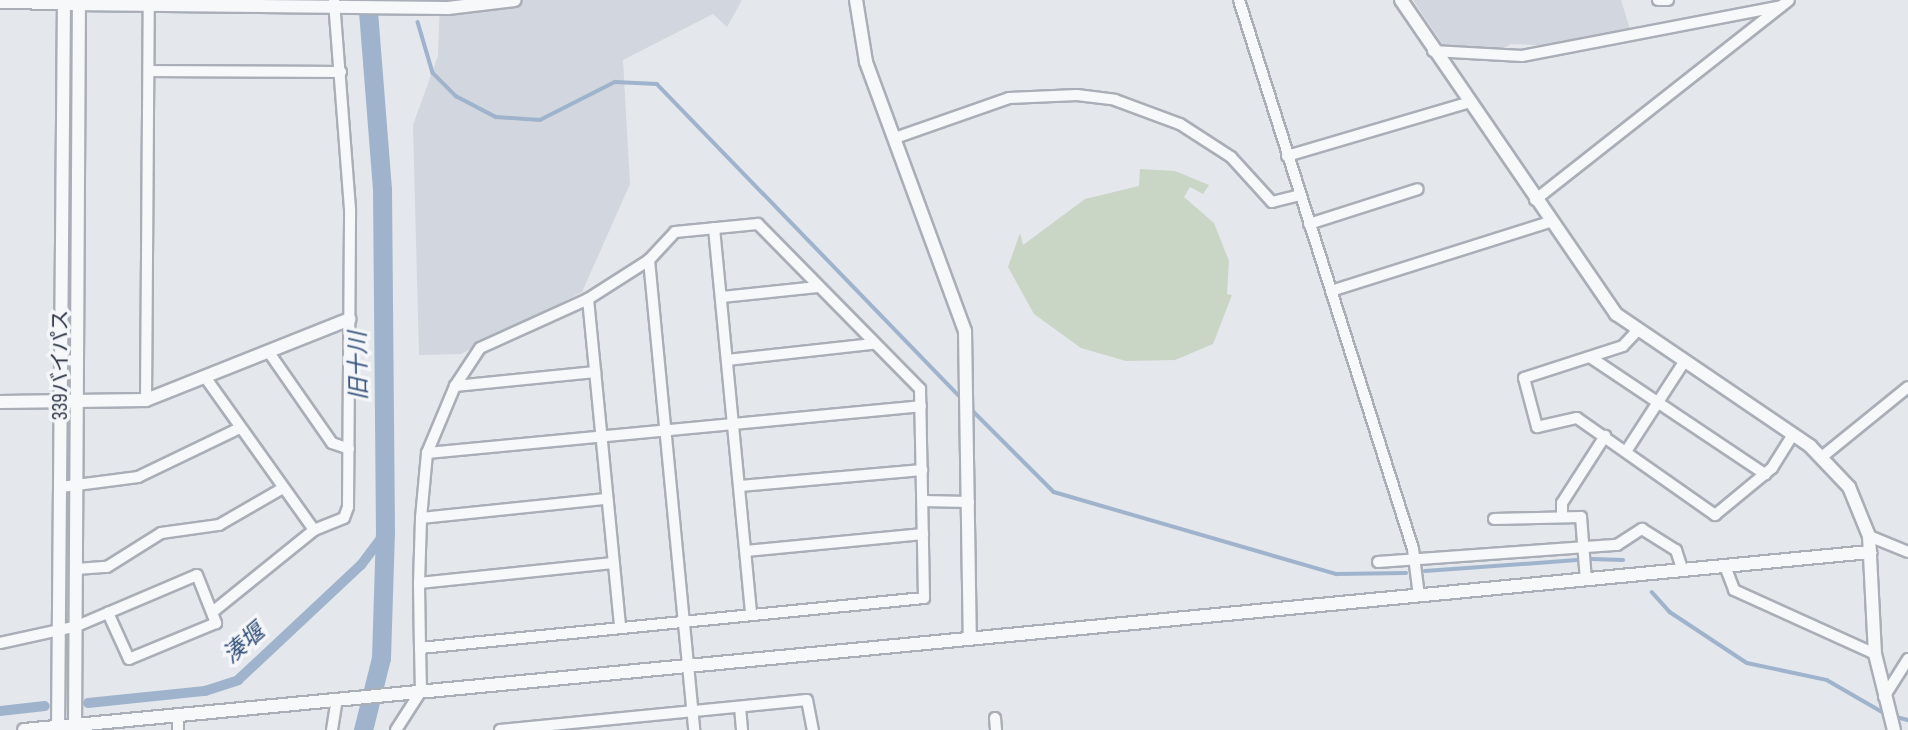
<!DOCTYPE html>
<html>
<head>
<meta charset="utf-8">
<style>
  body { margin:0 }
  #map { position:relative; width:1908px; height:730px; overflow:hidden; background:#e4e7ec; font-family:"Sofia Sans Condensed","Noto Sans JP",sans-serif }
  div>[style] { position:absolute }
  .built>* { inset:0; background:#d2d6de }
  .green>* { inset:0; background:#c9d6c5 }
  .stream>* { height:3.5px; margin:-1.75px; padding:0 1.75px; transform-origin:1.75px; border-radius:1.75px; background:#9fb4cc }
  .canal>* { height:10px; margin:-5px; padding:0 5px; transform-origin:5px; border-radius:5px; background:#9fb4cc }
  .river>* { height:19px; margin:-9.5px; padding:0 9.5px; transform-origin:9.5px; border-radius:9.5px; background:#9fb4cc }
  .roads { filter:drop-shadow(2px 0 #a9aeb7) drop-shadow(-2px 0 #a9aeb7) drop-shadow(0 2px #a9aeb7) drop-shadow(0 -2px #a9aeb7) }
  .minor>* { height:10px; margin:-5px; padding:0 5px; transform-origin:5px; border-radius:5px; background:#f7f8fa }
  .tertiary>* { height:12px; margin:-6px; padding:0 6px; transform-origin:6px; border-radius:6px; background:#f7f8fa }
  span { translate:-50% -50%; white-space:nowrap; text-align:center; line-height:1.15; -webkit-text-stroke:7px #f4f6f9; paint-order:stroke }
  .street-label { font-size:21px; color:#2b3445 }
  .water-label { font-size:23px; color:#34527a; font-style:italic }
</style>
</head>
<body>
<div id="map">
  <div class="built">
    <div style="clip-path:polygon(440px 0,742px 0,727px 27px,713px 14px,623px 60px,630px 184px,582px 292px,461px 354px,419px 355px,413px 125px,438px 56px)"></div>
    <div style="clip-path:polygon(1413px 0,1621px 0,1630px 29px,1560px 46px,1511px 44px,1495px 53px,1445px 48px)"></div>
  </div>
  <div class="green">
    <div style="clip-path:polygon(1140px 169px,1175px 171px,1209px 185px,1203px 194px,1190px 187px,1184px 197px,1214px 223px,1229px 261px,1227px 294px,1232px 295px,1213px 344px,1175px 360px,1126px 361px,1081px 348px,1034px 314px,1008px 267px,1020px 233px,1023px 245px,1085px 199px,1139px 186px)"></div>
  </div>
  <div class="stream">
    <div style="left:418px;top:22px;width:53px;rotate:73.6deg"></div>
    <div style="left:433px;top:73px;width:33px;rotate:45deg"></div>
    <div style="left:456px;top:96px;width:45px;rotate:27.7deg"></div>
    <div style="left:496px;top:117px;width:44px;rotate:3.9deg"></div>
    <div style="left:540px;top:120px;width:84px;rotate:-26.9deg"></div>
    <div style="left:615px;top:82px;width:42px;rotate:2.7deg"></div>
    <div style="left:657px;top:84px;width:437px;rotate:45.9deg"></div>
    <div style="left:971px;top:409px;width:117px;rotate:45deg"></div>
    <div style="left:1054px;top:492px;width:294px;rotate:16.2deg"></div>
    <div style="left:1336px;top:574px;width:70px;rotate:-0.8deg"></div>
    <div style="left:1592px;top:559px;width:31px;rotate:2deg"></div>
    <div style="left:1425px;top:571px;width:152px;rotate:-4.1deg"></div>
    <div style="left:1652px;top:592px;width:27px;rotate:48deg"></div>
    <div style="left:1670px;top:612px;width:92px;rotate:33.5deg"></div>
    <div style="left:1747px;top:663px;width:82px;rotate:12deg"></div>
    <div style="left:1827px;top:680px;width:68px;rotate:30deg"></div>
    <div style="left:1893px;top:716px;width:16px;rotate:15deg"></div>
  </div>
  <div class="canal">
    <div style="left:88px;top:703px;width:118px;rotate:-5.9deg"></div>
    <div style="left:205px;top:691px;width:35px;rotate:-18deg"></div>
    <div style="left:238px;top:680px;width:168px;rotate:-43.1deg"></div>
    <div style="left:361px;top:565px;width:40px;rotate:-53deg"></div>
    <div style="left:0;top:711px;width:45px;rotate:-6.3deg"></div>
  </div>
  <div class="river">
    <div style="left:363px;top:730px;width:74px;rotate:-76deg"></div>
    <div style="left:381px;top:658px;width:125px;rotate:-88.2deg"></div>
    <div style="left:385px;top:533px;width:344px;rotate:-90.5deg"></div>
    <div style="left:382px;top:189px;width:190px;rotate:-94.5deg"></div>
  </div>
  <div class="roads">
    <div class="minor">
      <div style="left:1239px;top:0;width:576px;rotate:72.41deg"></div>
      <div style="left:1413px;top:549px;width:47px;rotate:82.7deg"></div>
      <div style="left:1658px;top:0;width:10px"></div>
      <div style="left:0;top:3px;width:64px;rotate:0.9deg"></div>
      <div style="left:1433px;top:51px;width:89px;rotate:3.2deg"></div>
      <div style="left:1522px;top:56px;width:264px;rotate:-10.9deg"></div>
      <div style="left:149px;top:71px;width:192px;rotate:0.3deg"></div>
      <div style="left:895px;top:138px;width:121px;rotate:-19.3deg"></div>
      <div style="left:1009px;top:98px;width:68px;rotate:-2.5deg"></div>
      <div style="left:1077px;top:95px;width:38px;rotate:7deg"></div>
      <div style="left:1115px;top:100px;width:69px;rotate:20.3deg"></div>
      <div style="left:1180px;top:124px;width:61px;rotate:32.9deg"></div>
      <div style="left:1231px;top:157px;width:61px;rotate:47.7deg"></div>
      <div style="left:1272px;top:202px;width:29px;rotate:-14deg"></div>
      <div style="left:1287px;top:156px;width:191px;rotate:-16.4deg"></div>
      <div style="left:1535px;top:200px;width:323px;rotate:-38.2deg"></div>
      <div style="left:1309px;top:224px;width:114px;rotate:-17.8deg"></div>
      <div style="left:714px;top:228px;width:387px;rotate:84.5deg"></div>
      <div style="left:649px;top:260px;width:472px;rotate:84.5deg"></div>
      <div style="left:1331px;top:291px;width:230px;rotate:-17.5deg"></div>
      <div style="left:722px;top:297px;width:96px;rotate:-6deg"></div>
      <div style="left:588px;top:299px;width:329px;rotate:84.4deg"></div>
      <div style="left:1636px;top:332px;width:19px;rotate:133deg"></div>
      <div style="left:1623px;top:346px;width:104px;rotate:162.1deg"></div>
      <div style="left:1524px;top:378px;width:51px;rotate:75.1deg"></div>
      <div style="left:1537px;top:427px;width:41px;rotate:-12.7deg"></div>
      <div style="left:1577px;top:418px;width:169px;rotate:35.1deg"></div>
      <div style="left:1715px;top:515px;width:74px;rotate:-39.5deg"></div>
      <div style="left:1772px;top:468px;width:40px;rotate:-58deg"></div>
      <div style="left:268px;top:351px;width:112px;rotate:55.2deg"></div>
      <div style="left:332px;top:443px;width:18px;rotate:19deg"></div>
      <div style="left:1590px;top:357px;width:211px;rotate:33.8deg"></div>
      <div style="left:727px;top:360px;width:147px;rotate:-6.3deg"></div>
      <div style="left:205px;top:377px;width:188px;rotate:54.5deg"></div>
      <div style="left:455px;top:386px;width:141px;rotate:-5.7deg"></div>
      <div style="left:146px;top:400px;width:400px;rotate:-89.6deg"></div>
      <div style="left:1627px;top:450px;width:101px;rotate:-57.1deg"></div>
      <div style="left:427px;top:453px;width:496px;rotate:-5.4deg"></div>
      <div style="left:1823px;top:456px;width:109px;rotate:-39.1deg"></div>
      <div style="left:740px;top:486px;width:183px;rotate:-5deg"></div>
      <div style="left:61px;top:487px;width:78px;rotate:-7.4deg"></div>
      <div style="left:138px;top:477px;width:113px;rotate:-25.7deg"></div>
      <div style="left:923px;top:501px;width:46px;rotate:1.2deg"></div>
      <div style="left:1562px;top:517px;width:14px;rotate:-90deg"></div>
      <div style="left:1562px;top:503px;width:80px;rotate:-57.3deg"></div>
      <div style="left:421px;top:518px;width:186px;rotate:-5.9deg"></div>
      <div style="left:1494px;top:519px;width:87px;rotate:-1.3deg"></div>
      <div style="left:1581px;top:517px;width:63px;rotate:85.5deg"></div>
      <div style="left:1869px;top:536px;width:42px;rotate:22.3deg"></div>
      <div style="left:746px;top:551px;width:178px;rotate:-5.5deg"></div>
      <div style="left:1378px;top:562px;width:240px;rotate:-4.1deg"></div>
      <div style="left:1617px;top:545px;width:30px;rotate:-33deg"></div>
      <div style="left:1642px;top:529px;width:40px;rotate:32deg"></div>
      <div style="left:1676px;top:550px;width:22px;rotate:72deg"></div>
      <div style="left:1725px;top:566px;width:26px;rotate:69deg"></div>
      <div style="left:1734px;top:590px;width:155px;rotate:24.4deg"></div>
      <div style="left:76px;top:569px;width:31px;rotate:-4deg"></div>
      <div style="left:107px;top:567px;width:64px;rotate:-32.2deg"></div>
      <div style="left:161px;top:533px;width:59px;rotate:-7.9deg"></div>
      <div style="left:219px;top:525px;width:74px;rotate:-30deg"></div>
      <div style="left:419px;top:583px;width:195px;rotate:-5.9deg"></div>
      <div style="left:215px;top:610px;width:127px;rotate:-38.9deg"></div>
      <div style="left:314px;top:530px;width:32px;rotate:-22deg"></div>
      <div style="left:344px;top:518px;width:12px;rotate:-70deg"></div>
      <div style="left:348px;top:507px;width:298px;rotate:-89.6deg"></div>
      <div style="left:350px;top:209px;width:210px;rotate:-94.4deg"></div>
      <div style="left:0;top:643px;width:79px;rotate:-12.4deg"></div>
      <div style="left:77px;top:626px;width:130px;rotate:-23deg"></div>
      <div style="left:197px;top:575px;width:52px;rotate:68.4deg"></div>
      <div style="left:216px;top:623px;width:94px;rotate:157.5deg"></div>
      <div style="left:129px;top:659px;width:51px;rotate:-114.5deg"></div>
      <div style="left:1884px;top:697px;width:45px;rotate:-57.7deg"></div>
      <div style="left:740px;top:707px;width:23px;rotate:85deg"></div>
      <div style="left:178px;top:715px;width:15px;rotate:90deg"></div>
      <div style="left:995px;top:718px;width:12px;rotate:85deg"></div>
      <div style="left:332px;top:730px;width:30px;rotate:-81deg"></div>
      <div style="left:396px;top:730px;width:46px;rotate:-57.3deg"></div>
      <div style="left:421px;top:691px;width:43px;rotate:-91.3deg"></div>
      <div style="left:420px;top:648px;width:65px;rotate:-90.9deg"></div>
      <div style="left:419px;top:583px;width:65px;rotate:-88.2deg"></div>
      <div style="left:421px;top:518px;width:65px;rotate:-84.7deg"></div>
      <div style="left:427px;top:453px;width:73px;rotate:-67.3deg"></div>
      <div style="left:455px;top:386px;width:45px;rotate:-56.7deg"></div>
      <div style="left:480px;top:348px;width:119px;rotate:-24.4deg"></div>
      <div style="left:588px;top:299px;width:72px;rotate:-32.6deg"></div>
      <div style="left:649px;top:260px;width:38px;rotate:-47deg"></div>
      <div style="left:675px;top:232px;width:83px;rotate:-5.5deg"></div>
      <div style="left:758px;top:224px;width:231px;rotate:45.5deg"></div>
      <div style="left:920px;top:389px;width:209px;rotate:88.9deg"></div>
      <div style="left:924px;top:598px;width:506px;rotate:174.33deg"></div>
      <div style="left:500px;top:730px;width:308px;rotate:-5.6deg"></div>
      <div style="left:807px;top:700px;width:31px;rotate:79deg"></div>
    </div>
    <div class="tertiary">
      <div style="left:856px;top:0;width:63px;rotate:80.8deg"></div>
      <div style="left:866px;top:62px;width:287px;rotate:69.8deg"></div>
      <div style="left:965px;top:331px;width:307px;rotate:89.1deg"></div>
      <div style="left:1401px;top:0;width:381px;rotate:55.6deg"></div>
      <div style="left:1616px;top:314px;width:235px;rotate:34.2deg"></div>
      <div style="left:1810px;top:446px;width:57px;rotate:46.4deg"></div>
      <div style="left:1849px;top:487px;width:53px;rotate:67.8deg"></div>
      <div style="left:1869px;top:536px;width:118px;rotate:87.1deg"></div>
      <div style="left:1875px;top:654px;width:78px;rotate:76deg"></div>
      <div style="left:71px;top:4px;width:377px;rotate:0.6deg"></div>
      <div style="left:448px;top:8px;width:67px;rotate:-6.8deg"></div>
      <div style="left:0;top:402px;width:146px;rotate:-0.8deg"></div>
      <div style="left:146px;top:400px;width:219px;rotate:-21.7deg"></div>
      <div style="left:24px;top:730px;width:1855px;rotate:-5.51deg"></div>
      <div style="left:58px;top:730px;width:730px;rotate:-89.53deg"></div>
      <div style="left:75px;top:730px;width:730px;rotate:-89.69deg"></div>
    </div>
  </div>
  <div class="street-label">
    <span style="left:61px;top:365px;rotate:-90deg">339バイパス</span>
  </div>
  <div class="water-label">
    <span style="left:359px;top:366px;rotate:-91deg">旧十川</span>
    <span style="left:244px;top:644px;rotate:-41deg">湊堰</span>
  </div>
</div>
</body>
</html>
